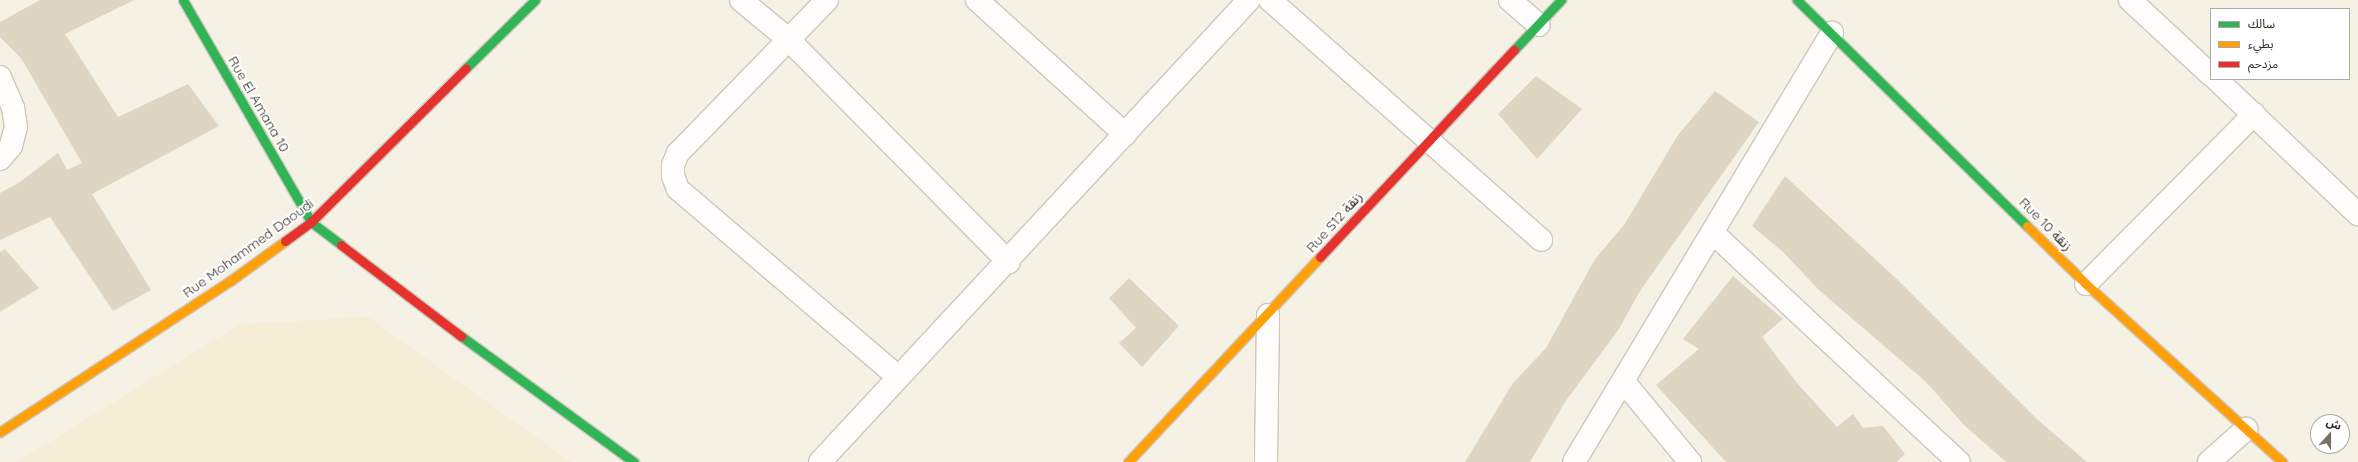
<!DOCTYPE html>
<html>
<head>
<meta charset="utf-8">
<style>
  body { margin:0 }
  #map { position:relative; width:2358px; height:462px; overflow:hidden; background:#f6f1e5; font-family:Quicksand,"Noto Sans Arabic",sans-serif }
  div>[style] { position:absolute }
  .built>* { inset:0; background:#f6edd7 }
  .building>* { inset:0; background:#ded6c2 }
  .roads { filter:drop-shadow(1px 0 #ccc8be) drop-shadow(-1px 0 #ccc8be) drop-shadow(0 1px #ccc8be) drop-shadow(0 -1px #ccc8be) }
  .street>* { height:22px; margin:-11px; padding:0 11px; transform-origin:11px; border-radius:11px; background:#fefdfb }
  .fast>* { height:9px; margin:-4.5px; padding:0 4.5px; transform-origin:4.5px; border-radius:4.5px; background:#30b455 }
  .slow>* { height:9px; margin:-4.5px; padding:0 4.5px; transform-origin:4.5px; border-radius:4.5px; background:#ff9f0a }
  .jam>* { height:9px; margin:-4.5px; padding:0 4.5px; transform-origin:4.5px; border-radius:4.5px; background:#e5322d }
  span { translate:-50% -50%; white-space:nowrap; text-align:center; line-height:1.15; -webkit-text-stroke:4px #fff; paint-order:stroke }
  .street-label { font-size:14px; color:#302c24 }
  .legend { position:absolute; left:2210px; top:8px; width:140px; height:72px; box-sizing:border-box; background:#fff; border:1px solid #acaba7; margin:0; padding:5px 7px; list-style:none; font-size:12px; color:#302c24 }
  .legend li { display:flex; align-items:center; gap:8px; height:20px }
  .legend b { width:20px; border:1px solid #acaba7 }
  .north { position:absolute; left:2310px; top:414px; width:40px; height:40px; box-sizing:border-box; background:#fff; border:1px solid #acaba7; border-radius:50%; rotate:21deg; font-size:11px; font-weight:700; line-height:16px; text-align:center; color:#302c24 }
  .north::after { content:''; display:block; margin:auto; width:14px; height:18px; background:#757168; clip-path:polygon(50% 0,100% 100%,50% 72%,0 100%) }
</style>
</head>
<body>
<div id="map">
  <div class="built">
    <div style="clip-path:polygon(368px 317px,571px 462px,17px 462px,240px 324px)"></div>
  </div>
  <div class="building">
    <div style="clip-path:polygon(40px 0,134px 0,65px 34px,118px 117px,188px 84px,219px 126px,92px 194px,151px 290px,113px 311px,50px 217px,0 240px,0 193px,20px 182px,58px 153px,67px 170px,82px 163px,21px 58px,0 37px,0 22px)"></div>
    <div style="clip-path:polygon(1536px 76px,1582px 109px,1537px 159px,1498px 114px)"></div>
    <div style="clip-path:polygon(1715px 91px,1759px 122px,1640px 291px,1619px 329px,1565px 402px,1530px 462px,1465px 462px,1513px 383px,1546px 348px,1595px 259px,1624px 225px,1678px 135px)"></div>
    <div style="clip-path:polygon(1785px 176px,1899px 281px,2038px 420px,2087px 462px,2006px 462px,1964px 425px,1926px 382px,1819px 290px,1783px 252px,1752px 226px)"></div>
    <div style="clip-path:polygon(5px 249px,39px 288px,0 312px,0 252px)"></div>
    <div style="clip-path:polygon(1733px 276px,1783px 319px,1762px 337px,1797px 383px,1837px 427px,1853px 414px,1863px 428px,1883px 426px,1905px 454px,1897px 462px,1726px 462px,1656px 385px,1699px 349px,1683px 339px)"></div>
    <div style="clip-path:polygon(1129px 278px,1179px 326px,1142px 367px,1119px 343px,1136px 328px,1109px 298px)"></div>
  </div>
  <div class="roads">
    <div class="street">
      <div style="left:741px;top:0;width:61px;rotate:39.7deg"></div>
      <div style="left:788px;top:39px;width:314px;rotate:45.3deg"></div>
      <div style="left:827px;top:0;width:214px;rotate:134.2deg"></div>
      <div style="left:678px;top:153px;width:13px;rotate:113deg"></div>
      <div style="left:673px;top:165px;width:11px;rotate:90deg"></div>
      <div style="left:673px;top:176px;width:14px;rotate:69deg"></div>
      <div style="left:678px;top:189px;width:289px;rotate:40.5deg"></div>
      <div style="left:977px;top:0;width:200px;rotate:42.2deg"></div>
      <div style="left:1270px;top:0;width:362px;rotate:41.5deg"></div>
      <div style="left:1510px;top:0;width:38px;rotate:41deg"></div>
      <div style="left:2130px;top:0;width:110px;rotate:42.8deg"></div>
      <div style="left:0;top:77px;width:34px;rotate:67deg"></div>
      <div style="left:13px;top:108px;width:19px;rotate:81deg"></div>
      <div style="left:16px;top:127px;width:20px;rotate:105deg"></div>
      <div style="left:11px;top:146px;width:17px;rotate:130deg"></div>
      <div style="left:2216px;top:79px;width:196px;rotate:43.6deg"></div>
      <div style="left:1713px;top:233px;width:336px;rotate:43deg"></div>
      <div style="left:2086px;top:284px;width:239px;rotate:-45.3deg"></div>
      <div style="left:1624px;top:382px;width:104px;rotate:50.5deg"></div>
      <div style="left:820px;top:462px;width:630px;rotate:-47.12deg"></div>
      <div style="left:1266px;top:462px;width:147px;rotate:-89.2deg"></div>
      <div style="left:1574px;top:462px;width:501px;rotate:-58.98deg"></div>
      <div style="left:2209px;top:462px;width:50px;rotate:-41.7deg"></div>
    </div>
    <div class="fast">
      <div style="left:183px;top:0;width:256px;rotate:60deg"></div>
      <div style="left:311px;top:222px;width:38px;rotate:37deg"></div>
      <div style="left:1797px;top:0;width:322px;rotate:44.5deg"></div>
      <div style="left:1514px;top:50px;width:69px;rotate:-46.8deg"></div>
      <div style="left:466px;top:68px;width:97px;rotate:-44.6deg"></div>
      <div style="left:461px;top:336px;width:214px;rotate:36.1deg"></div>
    </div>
    <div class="slow">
      <div style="left:2027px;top:226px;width:83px;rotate:44.5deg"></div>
      <div style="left:2086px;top:284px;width:265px;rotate:42.2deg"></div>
      <div style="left:0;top:432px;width:275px;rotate:-33.3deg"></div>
      <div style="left:230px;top:281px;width:68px;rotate:-36deg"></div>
      <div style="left:1128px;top:462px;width:281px;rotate:-46.9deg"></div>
    </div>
    <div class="jam">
      <div style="left:285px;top:241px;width:32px;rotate:-36deg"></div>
      <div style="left:311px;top:222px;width:218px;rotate:-44.8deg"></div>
      <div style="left:341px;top:245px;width:151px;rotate:37.2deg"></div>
      <div style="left:1320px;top:257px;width:284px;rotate:-46.9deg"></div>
    </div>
  </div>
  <div class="street-label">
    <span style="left:259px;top:104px;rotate:60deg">Rue El Amana 10</span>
    <span style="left:1334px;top:222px;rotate:-48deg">Rue S12 زنقة</span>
    <span style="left:2046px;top:224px;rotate:45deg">Rue 10 زنقة</span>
    <span style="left:248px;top:248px;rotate:-36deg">Rue Mohammed Daoudi</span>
  </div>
  <ul class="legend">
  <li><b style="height:5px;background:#30b455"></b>سالك</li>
  <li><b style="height:5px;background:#ff9f0a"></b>بطيء</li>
  <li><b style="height:5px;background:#e5322d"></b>مزدحم</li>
  </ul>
  <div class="north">ش</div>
</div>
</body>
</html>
